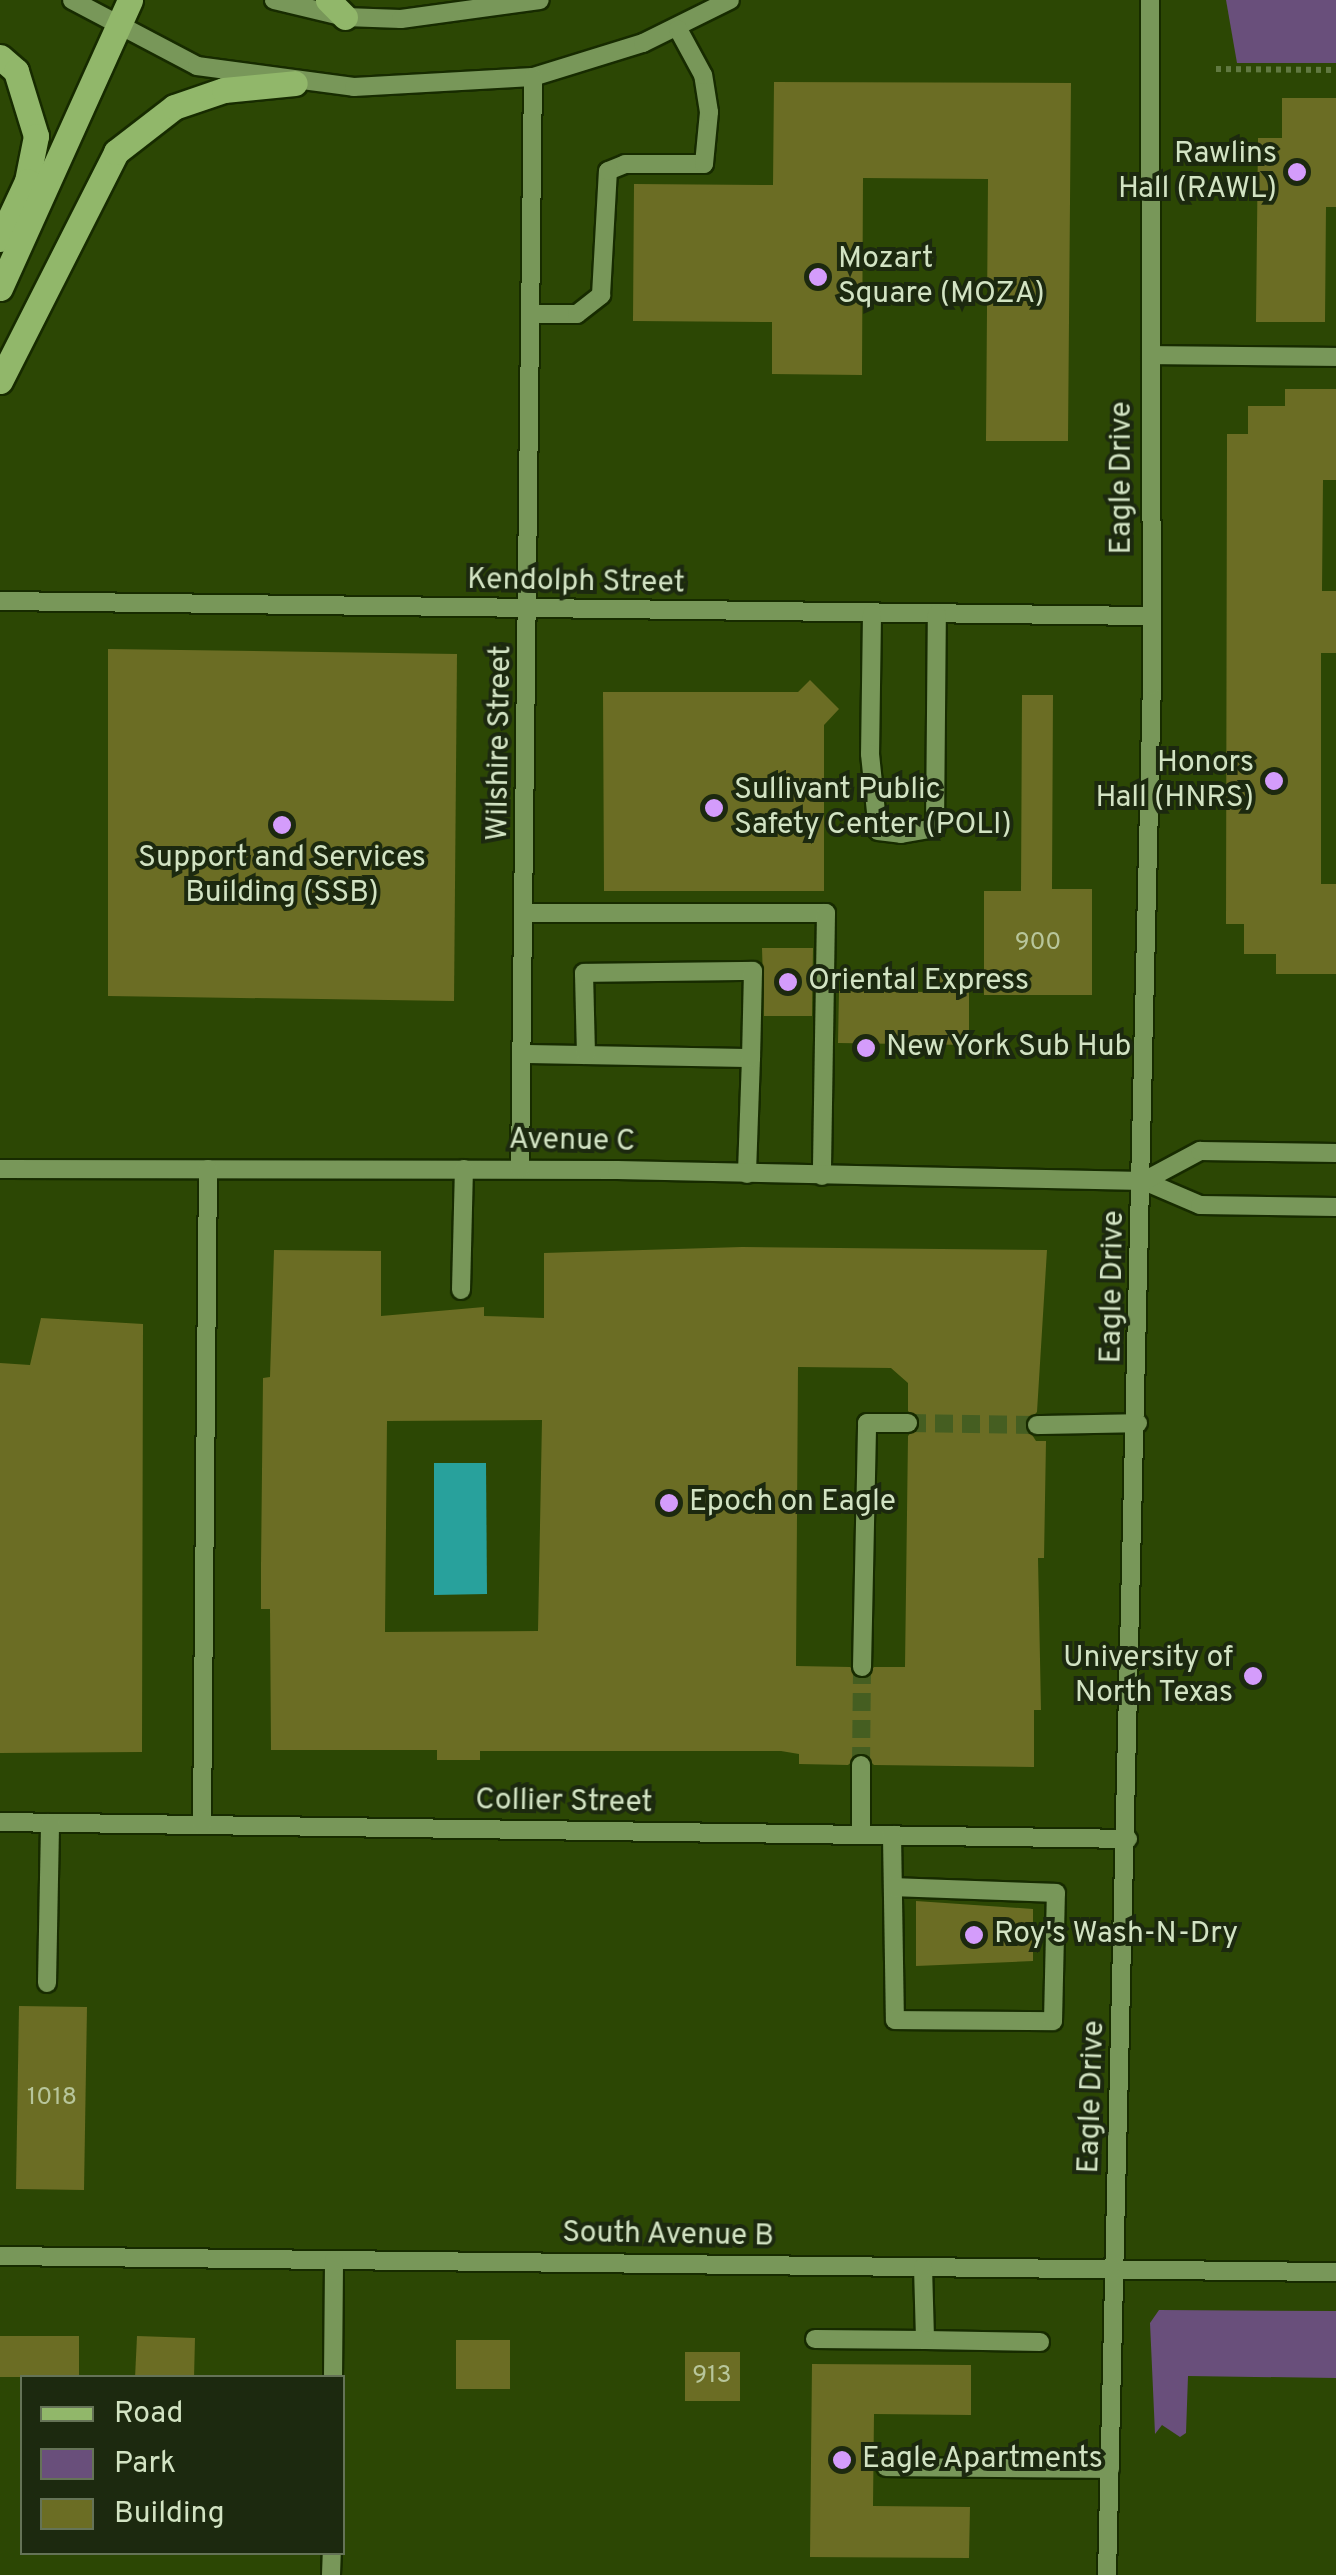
<!DOCTYPE html>
<html>
<head>
<meta charset="utf-8">
<style>
  body { margin:0 }
  #map { position:relative; width:1336px; height:2575px; overflow:hidden; background:#2c4704; font-family:Overpass,sans-serif }
  div>[style] { position:absolute }
  .green>* { inset:0; background:#694f7b }
  .water>* { inset:0; background:#28a19c }
  .building>* { inset:0; background:#6b6d24 }
  .minor-tunnel>* { height:18px; margin-top:-9px; transform-origin:0; background:repeating-linear-gradient(90deg,#455e21 0 18px,transparent 0 27px) }
  .path>* { height:6px; margin-top:-3px; transform-origin:0; background:repeating-linear-gradient(90deg,#617941 0 5px,transparent 0 10px) }
  .roads { filter:drop-shadow(2px 0 #172b00) drop-shadow(-2px 0 #172b00) drop-shadow(0 2px #172b00) drop-shadow(0 -2px #172b00) }
  .minor>* { height:18px; margin:-9px; padding:0 9px; transform-origin:9px; border-radius:9px; background:#789759 }
  .major>* { height:25px; margin:-12.5px; padding:0 12.5px; transform-origin:12.5px; border-radius:12.5px; background:#91b76a }
  .dots>* { width:28px; height:28px; translate:-50% -50%; box-sizing:border-box; border:5px solid #1c290f; border-radius:50% }
  span { translate:-50% -50%; white-space:nowrap; text-align:center; line-height:1.15; -webkit-text-stroke:8px #1c290f; paint-order:stroke }
  .number-label { font-size:25px; color:#b8c69b }
  .number-label span { -webkit-text-stroke-width:0 }
  .poi-label { font-size:30px; color:#d2e3c3 }
  .right { translate:-100% -50%; text-align:right }
  .left { translate:0 -50%; text-align:left }
  .street-label { font-size:30px; color:#d2e3c3 }
  .legend { position:absolute; left:20px; top:2375px; width:325px; height:180px; box-sizing:border-box; background:#1c290f; border:2px solid #657357; margin:0; padding:12px 18px; list-style:none; font-size:30px; color:#d2e3c3 }
  .legend li { display:flex; align-items:center; gap:20px; height:50px }
  .legend b { width:50px; border:2px solid #657357 }
</style>
</head>
<body>
<div id="map">
  <div class="green">
    <div style="clip-path:polygon(1226px 0,1336px 0,1336px 63px,1237px 63px)"></div>
    <div style="clip-path:polygon(1159px 2310px,1336px 2311px,1336px 2378px,1188px 2376px,1186px 2433px,1180px 2437px,1162px 2425px,1155px 2434px,1150px 2323px)"></div>
  </div>
  <div class="water">
    <div style="clip-path:polygon(434px 1463px,486px 1463px,487px 1594px,434px 1595px)"></div>
  </div>
  <div class="building">
    <div style="clip-path:polygon(774px 82px,1071px 83px,1068px 441px,986px 441px,988px 179px,863px 178px,862px 375px,772px 374px,772px 322px,633px 321px,634px 184px,773px 185px)"></div>
    <div style="clip-path:polygon(1282px 98px,1336px 98px,1336px 207px,1326px 207px,1325px 322px,1256px 322px,1258px 138px,1282px 138px)"></div>
    <div style="clip-path:polygon(1285px 389px,1336px 389px,1336px 480px,1323px 480px,1322px 591px,1336px 591px,1336px 653px,1321px 653px,1321px 884px,1336px 884px,1336px 974px,1276px 974px,1276px 954px,1244px 954px,1244px 924px,1226px 924px,1227px 434px,1248px 434px,1248px 406px,1285px 406px)"></div>
    <div style="clip-path:polygon(108px 649px,457px 654px,454px 1001px,108px 996px)"></div>
    <div style="clip-path:polygon(810px 680px,839px 709px,824px 725px,824px 891px,604px 891px,603px 692px,798px 692px)"></div>
    <div style="clip-path:polygon(1022px 695px,1053px 695px,1052px 889px,1092px 889px,1092px 995px,984px 995px,984px 891px,1021px 891px)"></div>
    <div style="clip-path:polygon(762px 948px,813px 948px,812px 1016px,764px 1016px)"></div>
    <div style="clip-path:polygon(931px 974px,969px 974px,969px 1045px,838px 1043px,839px 991px,931px 992px)"></div>
    <div style="clip-path:polygon(evenodd,742px 1247px,1047px 1250px,1037px 1412px,1025px 1424px,1036px 1441px,1046px 1441px,1044px 1558px,1038px 1558px,1041px 1710px,1034px 1710px,1034px 1767px,874px 1765px,862px 1753px,848px 1765px,799px 1764px,799px 1754px,781px 1751px,480px 1751px,480px 1760px,437px 1760px,437px 1750px,271px 1750px,270px 1609px,261px 1609px,261px 1565px,263px 1378px,270px 1377px,274px 1250px,381px 1251px,381px 1316px,484px 1307px,484px 1316px,544px 1318px,544px 1253px,742px 1247px,798px 1367px,891px 1368px,908px 1383px,908px 1411px,920px 1422px,908px 1436px,905px 1667px,874px 1667px,863px 1679px,850px 1667px,796px 1666px,798px 1367px,742px 1247px,542px 1420px,538px 1631px,385px 1632px,387px 1421px,542px 1420px)"></div>
    <div style="clip-path:polygon(41px 1318px,143px 1324px,142px 1752px,0 1753px,0 1363px,30px 1365px)"></div>
    <div style="clip-path:polygon(916px 1901px,1033px 1909px,1033px 1961px,916px 1966px)"></div>
    <div style="clip-path:polygon(19px 2006px,87px 2007px,84px 2190px,16px 2189px)"></div>
    <div style="clip-path:polygon(0 2336px,79px 2336px,79px 2377px,0 2377px)"></div>
    <div style="clip-path:polygon(137px 2336px,195px 2338px,194px 2378px,135px 2378px)"></div>
    <div style="clip-path:polygon(456px 2340px,510px 2340px,510px 2389px,456px 2389px)"></div>
    <div style="clip-path:polygon(685px 2352px,740px 2352px,740px 2401px,685px 2401px)"></div>
    <div style="clip-path:polygon(812px 2364px,971px 2365px,971px 2415px,874px 2414px,873px 2506px,970px 2507px,969px 2558px,810px 2557px)"></div>
  </div>
  <div class="minor-tunnel">
    <div style="left:908px;top:1423px;width:129px;rotate:0.9deg"></div>
    <div style="left:861px;top:1765px;width:98px;rotate:-89.4deg"></div>
  </div>
  <div class="path">
    <div style="left:1216px;top:69px;width:120px;rotate:0.5deg"></div>
  </div>
  <div class="roads">
    <div class="minor">
      <div style="left:72px;top:0;width:141px;rotate:27.8deg"></div>
      <div style="left:197px;top:66px;width:158px;rotate:7.6deg"></div>
      <div style="left:354px;top:87px;width:179px;rotate:-3.2deg"></div>
      <div style="left:533px;top:77px;width:115px;rotate:-17.2deg"></div>
      <div style="left:643px;top:43px;width:97px;rotate:-26.3deg"></div>
      <div style="left:274px;top:0;width:73px;rotate:13.5deg"></div>
      <div style="left:345px;top:17px;width:56px;rotate:2deg"></div>
      <div style="left:401px;top:19px;width:140px;rotate:-7.8deg"></div>
      <div style="left:532px;top:314px;width:45px"></div>
      <div style="left:577px;top:314px;width:31px;rotate:-38deg"></div>
      <div style="left:601px;top:295px;width:124px;rotate:-86.8deg"></div>
      <div style="left:608px;top:171px;width:18px;rotate:-22deg"></div>
      <div style="left:625px;top:164px;width:79px"></div>
      <div style="left:704px;top:164px;width:52px;rotate:-84.5deg"></div>
      <div style="left:709px;top:112px;width:37px;rotate:-99deg"></div>
      <div style="left:703px;top:75px;width:52px;rotate:-118.5deg"></div>
      <div style="left:1151px;top:355px;width:185px;rotate:0.6deg"></div>
      <div style="left:0;top:601px;width:1151px;rotate:0.75deg"></div>
      <div style="left:872px;top:614px;width:140px;rotate:90.8deg"></div>
      <div style="left:870px;top:754px;width:77px;rotate:84.1deg"></div>
      <div style="left:878px;top:831px;width:23px;rotate:7deg"></div>
      <div style="left:901px;top:834px;width:35px;rotate:-10deg"></div>
      <div style="left:935px;top:828px;width:214px;rotate:-89.5deg"></div>
      <div style="left:525px;top:913px;width:301px"></div>
      <div style="left:826px;top:913px;width:263px;rotate:90.9deg"></div>
      <div style="left:523px;top:1054px;width:228px;rotate:1deg"></div>
      <div style="left:751px;top:1058px;width:116px;rotate:92deg"></div>
      <div style="left:586px;top:1055px;width:82px;rotate:-91.4deg"></div>
      <div style="left:584px;top:973px;width:169px;rotate:-0.7deg"></div>
      <div style="left:753px;top:971px;width:87px;rotate:91.3deg"></div>
      <div style="left:0;top:1169px;width:617px;rotate:0.09deg"></div>
      <div style="left:617px;top:1170px;width:527px;rotate:1.2deg"></div>
      <div style="left:1144px;top:1181px;width:61px;rotate:23.2deg"></div>
      <div style="left:1200px;top:1205px;width:136px;rotate:0.8deg"></div>
      <div style="left:520px;top:1169px;width:1092px;rotate:-89.32deg"></div>
      <div style="left:1144px;top:1181px;width:64px;rotate:-28.2deg"></div>
      <div style="left:1200px;top:1151px;width:136px;rotate:0.8deg"></div>
      <div style="left:461px;top:1290px;width:121px;rotate:-88.6deg"></div>
      <div style="left:1037px;top:1425px;width:101px;rotate:-1.1deg"></div>
      <div style="left:862px;top:1667px;width:244px;rotate:-88.8deg"></div>
      <div style="left:867px;top:1423px;width:41px"></div>
      <div style="left:861px;top:1765px;width:70px;rotate:90deg"></div>
      <div style="left:0;top:1822px;width:1128px;rotate:0.86deg"></div>
      <div style="left:202px;top:1825px;width:656px;rotate:-89.48deg"></div>
      <div style="left:892px;top:1835px;width:185px;rotate:89.1deg"></div>
      <div style="left:895px;top:2020px;width:158px;rotate:0.4deg"></div>
      <div style="left:1053px;top:2021px;width:128px;rotate:-88.7deg"></div>
      <div style="left:1056px;top:1893px;width:163px;rotate:-177.9deg"></div>
      <div style="left:47px;top:1983px;width:160px;rotate:-88.9deg"></div>
      <div style="left:0;top:2256px;width:1336px;rotate:0.69deg"></div>
      <div style="left:923px;top:2267px;width:73px;rotate:88.4deg"></div>
      <div style="left:925px;top:2340px;width:115px;rotate:1deg"></div>
      <div style="left:815px;top:2339px;width:110px;rotate:0.5deg"></div>
      <div style="left:333px;top:2378px;width:118px;rotate:-89.5deg"></div>
      <div style="left:886px;top:2467px;width:224px;rotate:0.5deg"></div>
      <div style="left:331px;top:2575px;width:23px;rotate:-88deg"></div>
      <div style="left:1107px;top:2575px;width:1891px;rotate:-88.64deg"></div>
      <div style="left:1152px;top:685px;width:685px;rotate:-90.17deg"></div>
    </div>
    <div class="major">
      <div style="left:328px;top:0;width:24px;rotate:45deg"></div>
      <div style="left:0;top:57px;width:21px;rotate:41deg"></div>
      <div style="left:16px;top:71px;width:68px;rotate:72.9deg"></div>
      <div style="left:36px;top:136px;width:46px;rotate:101.3deg"></div>
      <div style="left:27px;top:181px;width:64px;rotate:115deg"></div>
      <div style="left:0;top:288px;width:316px;rotate:-65.7deg"></div>
      <div style="left:0;top:381px;width:257px;rotate:-63.1deg"></div>
      <div style="left:116px;top:152px;width:73px;rotate:-37.8deg"></div>
      <div style="left:174px;top:107px;width:53px;rotate:-18.8deg"></div>
      <div style="left:224px;top:90px;width:71px;rotate:-5.6deg"></div>
    </div>
  </div>
  <div class="dots">
    <div style="left:1297px;top:172px;background:#d49cfb"></div>
    <div style="left:818px;top:277px;background:#d49cfb"></div>
    <div style="left:1274px;top:781px;background:#d49cfb"></div>
    <div style="left:714px;top:808px;background:#d49cfb"></div>
    <div style="left:282px;top:825px;background:#d49cfb"></div>
    <div style="left:788px;top:982px;background:#d49cfb"></div>
    <div style="left:866px;top:1048px;background:#d49cfb"></div>
    <div style="left:669px;top:1503px;background:#d49cfb"></div>
    <div style="left:1253px;top:1676px;background:#d49cfb"></div>
    <div style="left:974px;top:1935px;background:#d49cfb"></div>
    <div style="left:842px;top:2460px;background:#d49cfb"></div>
  </div>
  <div class="number-label">
    <span style="left:1038px;top:943px">900</span>
    <span style="left:52px;top:2098px">1018</span>
    <span style="left:712px;top:2376px">913</span>
  </div>
  <div class="poi-label">
    <span class="right" style="left:1277px;top:172px">Rawlins<br>Hall (RAWL)</span>
    <span class="left" style="left:838px;top:277px">Mozart<br>Square (MOZA)</span>
    <span class="right" style="left:1254px;top:781px">Honors<br>Hall (HNRS)</span>
    <span class="left" style="left:734px;top:808px">Sullivant Public<br>Safety Center (POLI)</span>
    <span style="left:282px;top:876px">Support and Services<br>Building (SSB)</span>
    <span class="left" style="left:808px;top:982px">Oriental Express</span>
    <span class="left" style="left:886px;top:1048px">New York Sub Hub</span>
    <span class="left" style="left:689px;top:1503px">Epoch on Eagle</span>
    <span class="right" style="left:1233px;top:1676px">University of<br>North Texas</span>
    <span class="left" style="left:994px;top:1935px">Roy's Wash-N-Dry</span>
    <span class="left" style="left:862px;top:2460px">Eagle Apartments</span>
  </div>
  <div class="street-label">
    <span style="left:1123px;top:478px;rotate:-90deg">Eagle Drive</span>
    <span style="left:576px;top:583px;rotate:1deg">Kendolph Street</span>
    <span style="left:501px;top:743px;rotate:-89deg">Wilshire Street</span>
    <span style="left:572px;top:1142px;rotate:1deg">Avenue C</span>
    <span style="left:1114px;top:1287px;rotate:-89deg">Eagle Drive</span>
    <span style="left:564px;top:1803px;rotate:1deg">Collier Street</span>
    <span style="left:1093px;top:2097px;rotate:-88deg">Eagle Drive</span>
    <span style="left:668px;top:2236px;rotate:1deg">South Avenue B</span>
  </div>
  <ul class="legend">
  <li><b style="height:12px;background:#91b76a"></b>Road</li>
  <li><b style="height:28px;background:#694f7b"></b>Park</li>
  <li><b style="height:28px;background:#6b6d24"></b>Building</li>
  </ul>
</div>
</body>
</html>
